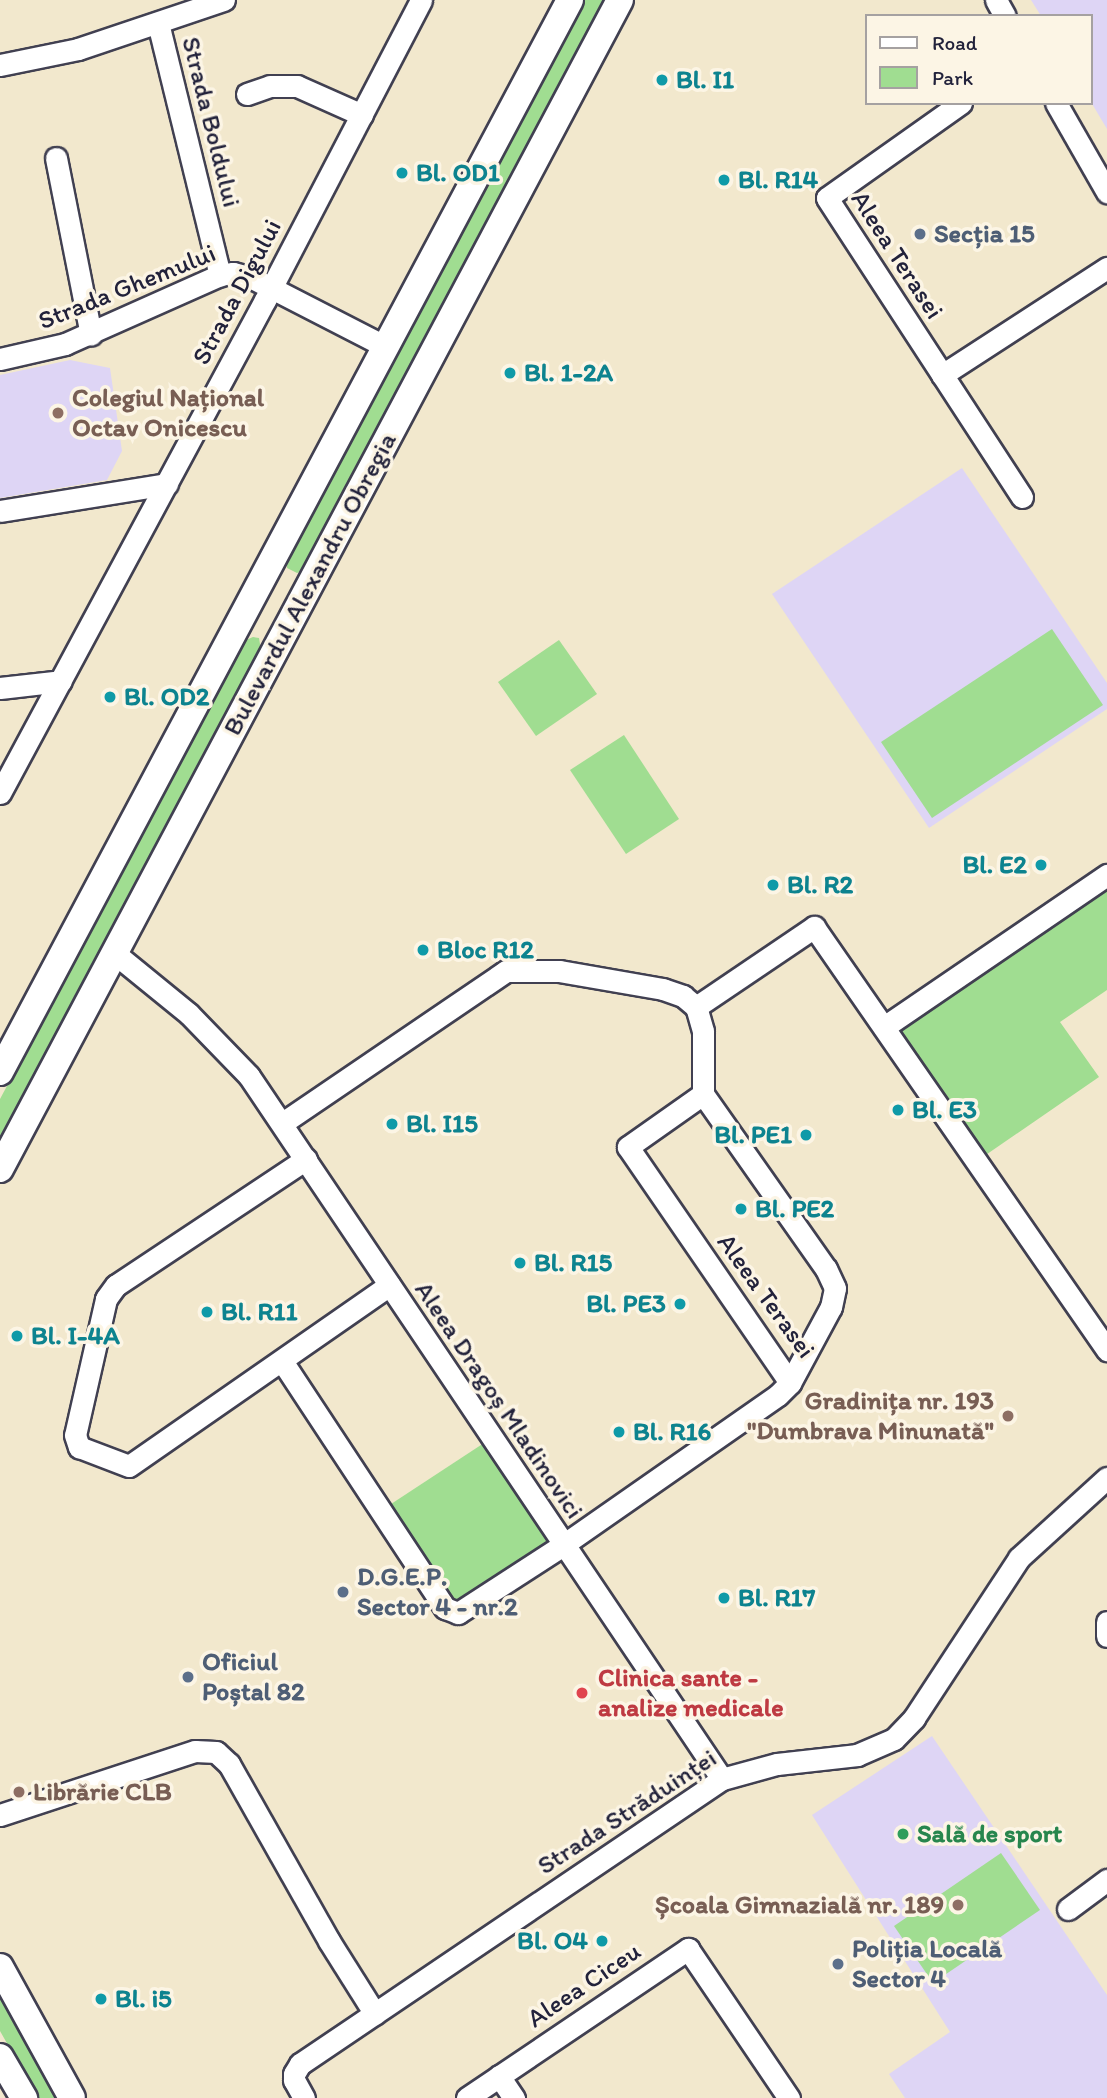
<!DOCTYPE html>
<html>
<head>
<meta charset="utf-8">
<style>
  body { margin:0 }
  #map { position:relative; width:1107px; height:2098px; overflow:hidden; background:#f2e8cd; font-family:Itim,sans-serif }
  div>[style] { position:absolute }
  .built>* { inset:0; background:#ded5f5 }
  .green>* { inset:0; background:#a0dd91 }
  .roads { filter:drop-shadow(2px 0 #414051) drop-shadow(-2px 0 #414051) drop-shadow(0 2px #414051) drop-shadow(0 -2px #414051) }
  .minor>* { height:21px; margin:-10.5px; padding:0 10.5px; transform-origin:10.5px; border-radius:10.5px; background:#fff }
  .major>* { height:26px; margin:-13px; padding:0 13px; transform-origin:13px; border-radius:13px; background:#fff }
  .dots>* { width:19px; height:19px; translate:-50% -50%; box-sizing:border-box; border:4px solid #fcf5e5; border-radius:50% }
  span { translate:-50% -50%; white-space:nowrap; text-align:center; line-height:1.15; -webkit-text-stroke:7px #fcf5e5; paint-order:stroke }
  .culture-label { font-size:26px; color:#0d838f; font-weight:700 }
  .left { translate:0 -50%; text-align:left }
  .right { translate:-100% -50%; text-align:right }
  .street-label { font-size:26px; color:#22223b }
  .service-label { font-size:26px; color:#4e5e75; font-weight:700 }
  .education-label { font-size:26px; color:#785e54; font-weight:700 }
  .health-label { font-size:26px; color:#be3a42; font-weight:700 }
  .leisure-label { font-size:26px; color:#27864d; font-weight:700 }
  .legend { position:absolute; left:865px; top:14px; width:228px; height:91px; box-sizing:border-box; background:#fcf5e5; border:2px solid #a5a1a1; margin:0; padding:9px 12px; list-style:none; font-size:21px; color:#22223b }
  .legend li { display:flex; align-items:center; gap:14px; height:35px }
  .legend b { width:35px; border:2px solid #a5a1a1 }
</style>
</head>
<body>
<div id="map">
  <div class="built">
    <div style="clip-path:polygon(1031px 0,1107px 0,1107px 129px,1091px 102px,1091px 16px,1041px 16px)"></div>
    <div style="clip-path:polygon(70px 360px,110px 368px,122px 451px,107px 480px,0 498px,0 375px)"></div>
    <div style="clip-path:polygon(962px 468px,1107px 683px,1107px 709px,929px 828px,772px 594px)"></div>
    <div style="clip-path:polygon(932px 1736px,1107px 1995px,1107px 2098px,905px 2098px,889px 2074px,950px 2032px,812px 1815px)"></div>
  </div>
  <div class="green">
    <div style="clip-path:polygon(584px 0,606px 0,304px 570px,297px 573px,287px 568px,287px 559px)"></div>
    <div style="clip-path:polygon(1052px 629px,1103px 705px,932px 818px,881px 742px)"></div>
    <div style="clip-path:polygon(253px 637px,259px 638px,261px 650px,0 1137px,0 1099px,246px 640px)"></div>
    <div style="clip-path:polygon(559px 640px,597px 694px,536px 736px,498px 682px)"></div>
    <div style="clip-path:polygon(624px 735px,679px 819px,626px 854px,570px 770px)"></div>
    <div style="clip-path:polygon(1107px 875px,1107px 990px,1060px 1022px,1099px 1077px,977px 1161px,884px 1027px)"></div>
    <div style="clip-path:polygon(484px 1443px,550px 1542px,454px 1605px,388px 1506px)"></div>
    <div style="clip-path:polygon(1001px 1853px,1040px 1910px,933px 1983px,894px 1926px)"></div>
    <div style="clip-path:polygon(0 1995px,14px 2024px,56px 2098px,38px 2098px,0 2031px)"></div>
  </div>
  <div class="roads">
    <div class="minor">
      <div style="left:996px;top:0;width:18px;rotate:61deg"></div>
      <div style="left:158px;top:23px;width:260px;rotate:76.2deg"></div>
      <div style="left:0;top:65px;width:80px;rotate:-11.6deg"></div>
      <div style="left:78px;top:49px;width:154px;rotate:-18.6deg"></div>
      <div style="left:247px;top:94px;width:24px;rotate:-19deg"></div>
      <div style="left:270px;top:86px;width:27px"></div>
      <div style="left:297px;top:86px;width:71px;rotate:24deg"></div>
      <div style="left:961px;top:103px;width:164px;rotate:144.7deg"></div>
      <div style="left:827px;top:198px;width:357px;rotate:56.9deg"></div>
      <div style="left:1056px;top:103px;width:103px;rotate:60.2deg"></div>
      <div style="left:56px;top:158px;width:180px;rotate:78.8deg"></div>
      <div style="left:0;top:359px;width:67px;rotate:-13deg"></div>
      <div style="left:65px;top:344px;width:170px;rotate:-24deg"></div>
      <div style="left:220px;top:275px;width:13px;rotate:-9deg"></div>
      <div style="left:233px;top:273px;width:20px;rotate:15deg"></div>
      <div style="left:252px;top:278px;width:151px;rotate:27.2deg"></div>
      <div style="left:942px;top:375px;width:197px;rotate:-33deg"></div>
      <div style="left:0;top:511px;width:169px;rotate:-9.2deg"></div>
      <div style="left:0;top:688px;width:61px;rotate:-6.5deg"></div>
      <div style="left:0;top:793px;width:560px;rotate:-61.74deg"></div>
      <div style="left:265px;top:300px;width:338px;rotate:-62.5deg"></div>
      <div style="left:113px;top:952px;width:98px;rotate:39.2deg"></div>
      <div style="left:189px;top:1014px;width:86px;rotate:45.9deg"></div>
      <div style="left:249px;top:1076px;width:847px;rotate:56.07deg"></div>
      <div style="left:696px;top:1007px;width:143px;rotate:-34.1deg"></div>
      <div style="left:814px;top:927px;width:515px;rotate:55.29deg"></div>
      <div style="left:884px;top:1027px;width:270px;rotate:-34.3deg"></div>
      <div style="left:703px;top:1094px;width:92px;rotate:144.8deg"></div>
      <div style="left:628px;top:1147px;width:286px;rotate:55.5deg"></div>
      <div style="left:306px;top:1159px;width:228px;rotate:146.4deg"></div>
      <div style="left:116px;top:1285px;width:17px;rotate:126deg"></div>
      <div style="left:106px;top:1299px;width:139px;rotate:102.8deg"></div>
      <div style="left:75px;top:1435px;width:13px;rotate:72deg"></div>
      <div style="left:79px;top:1447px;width:53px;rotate:20.8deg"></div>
      <div style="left:129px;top:1466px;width:317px;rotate:-34.8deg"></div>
      <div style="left:282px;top:1361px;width:296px;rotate:56.6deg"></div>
      <div style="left:445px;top:1608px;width:14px;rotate:21deg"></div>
      <div style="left:458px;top:1613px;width:125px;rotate:-32.9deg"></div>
      <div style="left:563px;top:1545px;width:262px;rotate:-34.9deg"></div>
      <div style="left:778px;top:1395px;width:17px;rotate:-45deg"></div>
      <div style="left:790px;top:1383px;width:86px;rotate:-61.7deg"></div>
      <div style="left:831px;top:1307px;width:19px;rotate:-78deg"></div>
      <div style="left:835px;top:1288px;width:21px;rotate:-115deg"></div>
      <div style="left:826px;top:1269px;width:214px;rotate:-125.1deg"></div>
      <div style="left:703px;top:1094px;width:63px;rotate:-90deg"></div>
      <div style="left:703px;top:1031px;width:25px;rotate:-106deg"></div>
      <div style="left:696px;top:1007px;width:17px;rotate:-140deg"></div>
      <div style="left:683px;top:996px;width:21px;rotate:-161deg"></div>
      <div style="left:663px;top:989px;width:106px;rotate:-170.2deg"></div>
      <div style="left:559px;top:971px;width:53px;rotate:180deg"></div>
      <div style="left:506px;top:971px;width:271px;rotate:145.8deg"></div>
      <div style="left:1107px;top:1622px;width:14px;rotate:90deg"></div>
      <div style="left:0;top:1815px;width:205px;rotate:-18.2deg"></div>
      <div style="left:195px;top:1751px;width:21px;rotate:3deg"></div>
      <div style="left:216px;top:1752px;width:18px;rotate:43deg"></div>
      <div style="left:229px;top:1764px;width:203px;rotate:60.5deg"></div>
      <div style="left:329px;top:1941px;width:86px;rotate:57.8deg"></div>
      <div style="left:1068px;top:1909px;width:49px;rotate:-36.6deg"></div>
      <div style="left:499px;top:2076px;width:27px;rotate:56deg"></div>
      <div style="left:304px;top:2098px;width:21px;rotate:-119deg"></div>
      <div style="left:294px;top:2080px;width:6px;rotate:-90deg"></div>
      <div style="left:294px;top:2074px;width:12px;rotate:-59deg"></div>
      <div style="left:300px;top:2064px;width:509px;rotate:-34.03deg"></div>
      <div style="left:722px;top:1779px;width:57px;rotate:-15.3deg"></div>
      <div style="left:777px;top:1764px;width:81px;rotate:-6.4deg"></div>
      <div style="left:857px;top:1755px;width:40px;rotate:-23.4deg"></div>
      <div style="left:894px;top:1739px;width:29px;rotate:-46deg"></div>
      <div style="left:914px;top:1718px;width:191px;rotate:-56.7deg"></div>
      <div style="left:1019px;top:1558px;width:119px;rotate:-42.3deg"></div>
      <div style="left:467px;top:2098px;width:267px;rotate:-34deg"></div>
      <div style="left:688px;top:1949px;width:180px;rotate:55.9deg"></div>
    </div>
    <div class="major">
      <div style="left:0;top:1072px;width:1214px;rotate:-62deg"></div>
      <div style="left:0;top:1169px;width:1323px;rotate:-62.06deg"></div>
      <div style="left:0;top:1967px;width:149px;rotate:61.2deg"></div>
      <div style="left:0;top:2057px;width:48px;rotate:59.7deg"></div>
    </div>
  </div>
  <div class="dots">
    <div style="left:662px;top:80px;background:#0f9aa8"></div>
    <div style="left:402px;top:173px;background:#0f9aa8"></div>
    <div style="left:724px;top:180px;background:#0f9aa8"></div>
    <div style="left:920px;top:234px;background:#5c6f8a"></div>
    <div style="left:510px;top:373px;background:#0f9aa8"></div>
    <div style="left:58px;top:413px;background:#8d6e63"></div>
    <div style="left:110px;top:697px;background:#0f9aa8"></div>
    <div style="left:1041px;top:865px;background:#0f9aa8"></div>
    <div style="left:773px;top:885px;background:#0f9aa8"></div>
    <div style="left:423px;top:950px;background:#0f9aa8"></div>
    <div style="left:898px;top:1110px;background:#0f9aa8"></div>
    <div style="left:392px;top:1124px;background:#0f9aa8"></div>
    <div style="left:806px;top:1135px;background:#0f9aa8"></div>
    <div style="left:741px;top:1209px;background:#0f9aa8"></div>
    <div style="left:520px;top:1263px;background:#0f9aa8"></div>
    <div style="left:680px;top:1304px;background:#0f9aa8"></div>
    <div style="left:207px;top:1312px;background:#0f9aa8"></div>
    <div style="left:17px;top:1336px;background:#0f9aa8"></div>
    <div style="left:1008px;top:1416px;background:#8d6e63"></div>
    <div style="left:619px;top:1432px;background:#0f9aa8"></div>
    <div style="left:343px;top:1592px;background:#5c6f8a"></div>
    <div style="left:724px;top:1598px;background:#0f9aa8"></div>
    <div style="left:188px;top:1677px;background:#5c6f8a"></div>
    <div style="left:582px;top:1693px;background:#e0444e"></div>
    <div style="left:19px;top:1792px;background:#8d6e63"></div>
    <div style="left:903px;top:1834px;background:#2e9e5b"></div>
    <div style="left:958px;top:1905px;background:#8d6e63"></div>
    <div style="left:602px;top:1941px;background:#0f9aa8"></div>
    <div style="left:838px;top:1964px;background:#5c6f8a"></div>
    <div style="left:101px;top:1999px;background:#0f9aa8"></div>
  </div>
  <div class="culture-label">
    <span class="left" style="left:676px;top:80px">Bl. I1</span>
    <span class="left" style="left:416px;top:173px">Bl. OD1</span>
    <span class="left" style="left:738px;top:180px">Bl. R14</span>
    <span class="left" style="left:524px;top:373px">Bl. 1-2A</span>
    <span class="left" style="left:124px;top:697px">Bl. OD2</span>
    <span class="right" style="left:1027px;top:865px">Bl. E2</span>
    <span class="left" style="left:787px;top:885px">Bl. R2</span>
    <span class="left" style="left:437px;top:950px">Bloc R12</span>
    <span class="left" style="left:912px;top:1110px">Bl. E3</span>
    <span class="left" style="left:406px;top:1124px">Bl. I15</span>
    <span class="right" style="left:792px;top:1135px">Bl. PE1</span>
    <span class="left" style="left:755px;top:1209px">Bl. PE2</span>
    <span class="left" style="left:534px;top:1263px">Bl. R15</span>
    <span class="right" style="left:666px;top:1304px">Bl. PE3</span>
    <span class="left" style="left:221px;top:1312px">Bl. R11</span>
    <span class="left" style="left:31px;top:1336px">Bl. I-4A</span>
    <span class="left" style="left:633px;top:1432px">Bl. R16</span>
    <span class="left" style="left:738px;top:1598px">Bl. R17</span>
    <span class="right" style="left:588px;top:1941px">Bl. O4</span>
    <span class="left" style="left:115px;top:1999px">Bl. i5</span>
  </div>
  <div class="street-label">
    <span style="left:211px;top:122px;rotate:76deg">Strada Boldului</span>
    <span style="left:897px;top:255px;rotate:57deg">Aleea Terasei</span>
    <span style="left:127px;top:287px;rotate:-22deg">Strada Ghemului</span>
    <span style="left:237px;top:292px;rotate:-62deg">Strada Digului</span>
    <span style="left:310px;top:584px;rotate:-62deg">Bulevardul Alexandru Obregia</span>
    <span style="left:766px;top:1296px;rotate:54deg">Aleea Terasei</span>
    <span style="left:499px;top:1400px;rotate:56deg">Aleea Dragoș Mladinovici</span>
    <span style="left:627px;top:1812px;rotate:-33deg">Strada Străduinței</span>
    <span style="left:584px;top:1985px;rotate:-34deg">Aleea Ciceu</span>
  </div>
  <div class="service-label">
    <span class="left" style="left:934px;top:234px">Secția 15</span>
    <span class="left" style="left:357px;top:1592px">D.G.E.P.<br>Sector 4 - nr.2</span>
    <span class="left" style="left:202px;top:1677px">Oficiul<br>Poștal 82</span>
    <span class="left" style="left:852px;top:1964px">Poliția Locală<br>Sector 4</span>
  </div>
  <div class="education-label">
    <span class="left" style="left:72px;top:413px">Colegiul Național<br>Octav Onicescu</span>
    <span class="right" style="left:994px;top:1416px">Gradinița nr. 193<br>"Dumbrava Minunată"</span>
    <span class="left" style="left:33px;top:1792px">Librărie CLB</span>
    <span class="right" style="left:944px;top:1905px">Școala Gimnazială nr. 189</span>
  </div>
  <div class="health-label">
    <span class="left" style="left:598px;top:1693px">Clinica sante -<br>analize medicale</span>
  </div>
  <div class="leisure-label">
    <span class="left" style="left:917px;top:1834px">Sală de sport</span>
  </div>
  <ul class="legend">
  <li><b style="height:9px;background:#fff"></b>Road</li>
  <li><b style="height:19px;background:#a0dd91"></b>Park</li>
  </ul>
</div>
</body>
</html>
